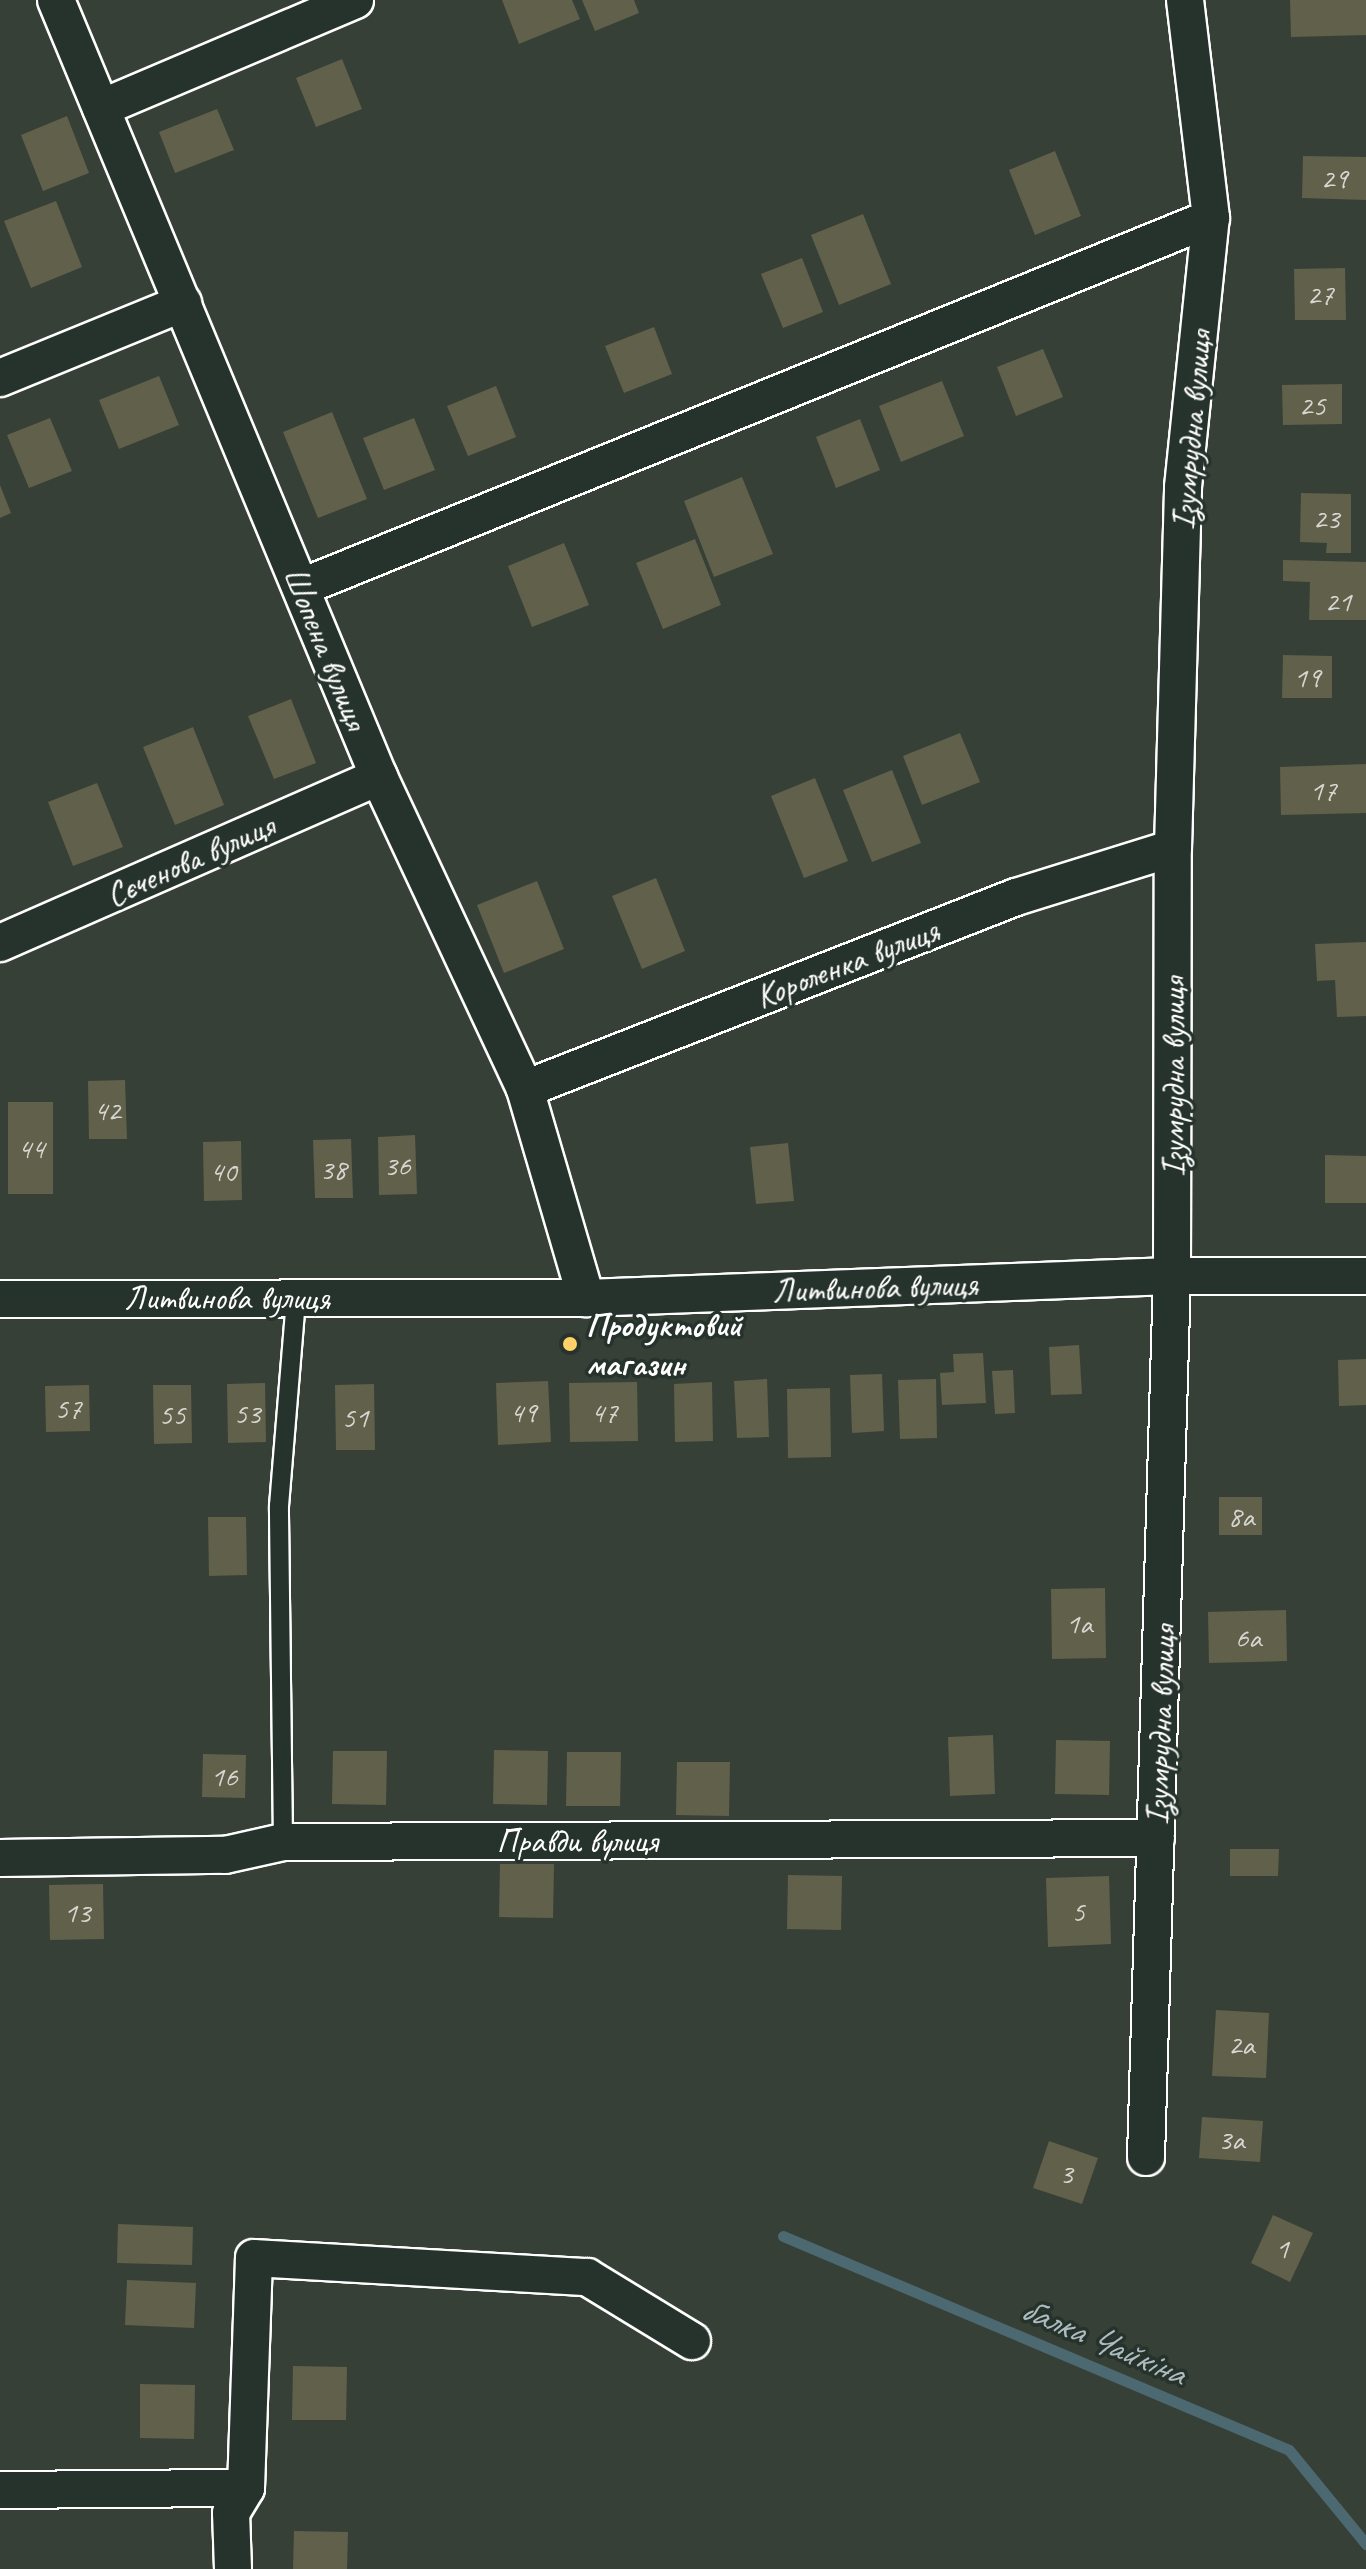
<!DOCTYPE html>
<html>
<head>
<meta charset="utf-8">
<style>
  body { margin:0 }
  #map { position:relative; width:1366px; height:2569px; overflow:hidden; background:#374036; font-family:Caveat,sans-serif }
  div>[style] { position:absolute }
  .stream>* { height:11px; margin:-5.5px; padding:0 5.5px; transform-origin:5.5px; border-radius:5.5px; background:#4c6972 }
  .building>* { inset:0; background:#60604b }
  .roads { filter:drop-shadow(2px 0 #fff) drop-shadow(-2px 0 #fff) drop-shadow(0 2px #fff) drop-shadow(0 -2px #fff) }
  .lane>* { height:18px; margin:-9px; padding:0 9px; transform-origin:9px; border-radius:9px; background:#26332d }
  .street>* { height:36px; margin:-18px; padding:0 18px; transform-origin:18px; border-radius:18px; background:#26332d }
  .dots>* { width:22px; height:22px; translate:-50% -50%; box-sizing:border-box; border:4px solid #26332d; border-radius:50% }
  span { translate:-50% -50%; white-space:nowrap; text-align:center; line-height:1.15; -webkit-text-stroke:7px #26332d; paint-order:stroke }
  .number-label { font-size:30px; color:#d7d7d2 }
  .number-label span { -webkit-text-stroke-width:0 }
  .street-label { font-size:34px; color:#fff }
  .poi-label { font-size:34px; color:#fff; font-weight:700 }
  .left { translate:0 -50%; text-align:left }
  .water-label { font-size:36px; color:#aebcc0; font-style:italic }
</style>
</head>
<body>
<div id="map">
  <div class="stream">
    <div style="left:783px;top:2236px;width:549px;rotate:22.92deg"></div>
    <div style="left:1289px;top:2450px;width:122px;rotate:50.7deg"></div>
  </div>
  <div class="building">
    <div style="clip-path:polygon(502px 0,572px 0,580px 19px,519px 44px)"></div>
    <div style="clip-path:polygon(582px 0,634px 0,639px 13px,595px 31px)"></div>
    <div style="clip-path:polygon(1290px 0,1366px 0,1366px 35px,1291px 37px)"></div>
    <div style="clip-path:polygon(342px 59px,362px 109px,316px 127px,296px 78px)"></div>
    <div style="clip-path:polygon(217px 109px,234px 150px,175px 173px,159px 132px)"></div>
    <div style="clip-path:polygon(67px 116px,89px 173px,43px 191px,21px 135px)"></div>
    <div style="clip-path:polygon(1055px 151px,1081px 216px,1035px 235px,1009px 170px)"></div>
    <div style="clip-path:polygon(1303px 156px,1366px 157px,1366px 200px,1302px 198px)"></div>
    <div style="clip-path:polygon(56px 201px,82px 267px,31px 288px,4px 221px)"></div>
    <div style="clip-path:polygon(863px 214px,891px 284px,839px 305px,811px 235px)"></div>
    <div style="clip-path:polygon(802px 258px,823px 312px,783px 328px,761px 274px)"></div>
    <div style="clip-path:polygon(1345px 268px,1346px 320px,1295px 320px,1294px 269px)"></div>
    <div style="clip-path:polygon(654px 327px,672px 374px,624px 393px,605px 346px)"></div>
    <div style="clip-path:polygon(1043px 349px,1063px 397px,1016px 416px,997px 367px)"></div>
    <div style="clip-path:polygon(159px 376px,179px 425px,119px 449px,99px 400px)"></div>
    <div style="clip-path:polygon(942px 381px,964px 436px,901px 462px,879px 406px)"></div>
    <div style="clip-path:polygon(1342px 384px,1342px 424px,1283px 425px,1282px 385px)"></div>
    <div style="clip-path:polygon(496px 386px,516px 437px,468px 456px,447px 406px)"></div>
    <div style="clip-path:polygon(332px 412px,367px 499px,318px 518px,283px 432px)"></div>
    <div style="clip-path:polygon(50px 418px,72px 471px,29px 488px,7px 435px)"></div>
    <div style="clip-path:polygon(414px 418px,435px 470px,384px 490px,363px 438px)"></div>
    <div style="clip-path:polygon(860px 419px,880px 470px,836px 488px,816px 437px)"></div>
    <div style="clip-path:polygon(742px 477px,773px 554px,714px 577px,684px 501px)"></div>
    <div style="clip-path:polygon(0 485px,11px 513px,0 518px)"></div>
    <div style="clip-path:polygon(1301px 493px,1351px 494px,1351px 553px,1326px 553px,1327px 543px,1300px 542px)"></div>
    <div style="clip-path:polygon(695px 539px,721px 605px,663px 629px,636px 563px)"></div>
    <div style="clip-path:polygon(564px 543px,589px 605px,532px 627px,508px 566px)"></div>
    <div style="clip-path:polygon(1283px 560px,1366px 562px,1366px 620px,1309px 620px,1310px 582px,1283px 581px)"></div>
    <div style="clip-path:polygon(1283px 655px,1332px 656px,1332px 698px,1282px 698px)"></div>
    <div style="clip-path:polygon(291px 699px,316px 763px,274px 779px,248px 716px)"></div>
    <div style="clip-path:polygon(193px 727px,224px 805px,175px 825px,143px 747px)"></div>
    <div style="clip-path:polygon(960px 733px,980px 782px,922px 805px,903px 756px)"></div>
    <div style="clip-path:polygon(1366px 764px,1366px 813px,1281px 815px,1280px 767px)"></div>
    <div style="clip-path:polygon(892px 770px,921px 843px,872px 862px,843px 790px)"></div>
    <div style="clip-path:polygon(815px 778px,848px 861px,804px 878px,771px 796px)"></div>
    <div style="clip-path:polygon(97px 783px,123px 847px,73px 866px,48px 802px)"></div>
    <div style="clip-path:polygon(656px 878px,685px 951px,642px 969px,612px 896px)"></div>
    <div style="clip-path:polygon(537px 881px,564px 949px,504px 973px,477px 905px)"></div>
    <div style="clip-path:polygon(1366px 942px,1366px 1016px,1337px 1017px,1335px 980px,1317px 981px,1315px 944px)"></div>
    <div style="clip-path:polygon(125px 1080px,127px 1139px,89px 1139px,88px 1081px)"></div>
    <div style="clip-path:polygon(8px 1102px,53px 1102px,53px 1194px,8px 1194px)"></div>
    <div style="clip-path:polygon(415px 1135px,417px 1194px,379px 1195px,378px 1137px)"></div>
    <div style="clip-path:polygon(351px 1139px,353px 1198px,315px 1198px,313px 1140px)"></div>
    <div style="clip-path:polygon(241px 1141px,242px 1200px,204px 1201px,203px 1142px)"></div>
    <div style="clip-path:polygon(788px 1143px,794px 1201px,756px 1204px,750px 1147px)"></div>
    <div style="clip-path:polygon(1325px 1155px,1366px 1156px,1366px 1203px,1325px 1203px)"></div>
    <div style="clip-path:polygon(1079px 1345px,1082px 1394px,1051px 1395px,1049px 1347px)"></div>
    <div style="clip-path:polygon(983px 1353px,986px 1403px,942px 1405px,940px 1373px,954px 1372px,953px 1354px)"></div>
    <div style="clip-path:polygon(1366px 1359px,1366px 1405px,1339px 1406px,1338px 1360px)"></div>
    <div style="clip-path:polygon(1013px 1370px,1015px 1413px,995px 1414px,992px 1371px)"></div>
    <div style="clip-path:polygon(882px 1374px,884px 1431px,852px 1433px,850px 1375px)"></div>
    <div style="clip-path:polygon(767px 1379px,769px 1437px,737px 1438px,734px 1381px)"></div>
    <div style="clip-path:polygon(936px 1379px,937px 1438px,900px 1439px,898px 1380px)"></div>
    <div style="clip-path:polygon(548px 1381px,551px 1442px,498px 1445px,496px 1383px)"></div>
    <div style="clip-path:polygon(637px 1382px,638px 1441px,570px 1442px,569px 1383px)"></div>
    <div style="clip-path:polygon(712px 1382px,713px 1441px,675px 1442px,674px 1384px)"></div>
    <div style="clip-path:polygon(265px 1383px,266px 1442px,228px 1443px,227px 1384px)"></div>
    <div style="clip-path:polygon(374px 1384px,375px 1450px,336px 1450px,335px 1385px)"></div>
    <div style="clip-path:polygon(89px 1385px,90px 1431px,46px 1432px,45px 1386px)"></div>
    <div style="clip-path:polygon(153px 1385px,191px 1385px,192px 1443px,154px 1444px)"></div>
    <div style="clip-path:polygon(830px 1388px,831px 1457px,788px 1458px,787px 1389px)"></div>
    <div style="clip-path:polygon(1219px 1497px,1262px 1497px,1262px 1535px,1219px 1535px)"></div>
    <div style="clip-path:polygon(208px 1517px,246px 1517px,247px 1575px,209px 1576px)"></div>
    <div style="clip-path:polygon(1105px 1588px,1106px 1658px,1052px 1659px,1051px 1589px)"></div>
    <div style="clip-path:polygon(1286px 1610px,1287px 1661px,1209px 1663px,1208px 1612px)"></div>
    <div style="clip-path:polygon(993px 1735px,995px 1794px,950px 1796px,948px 1737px)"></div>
    <div style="clip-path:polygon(1056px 1740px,1110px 1741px,1109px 1795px,1055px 1794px)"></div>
    <div style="clip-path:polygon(494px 1750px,548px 1751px,547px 1805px,493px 1804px)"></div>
    <div style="clip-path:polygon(333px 1751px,387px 1751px,386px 1805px,332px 1804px)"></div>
    <div style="clip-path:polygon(567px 1752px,621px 1752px,620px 1806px,566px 1806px)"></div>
    <div style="clip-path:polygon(203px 1754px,246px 1755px,245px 1798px,202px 1797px)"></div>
    <div style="clip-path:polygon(677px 1762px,730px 1762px,729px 1816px,676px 1815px)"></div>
    <div style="clip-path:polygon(1230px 1849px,1279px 1849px,1278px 1876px,1230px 1876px)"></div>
    <div style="clip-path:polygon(500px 1864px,554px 1864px,553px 1918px,499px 1917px)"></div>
    <div style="clip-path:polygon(788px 1875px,842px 1876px,841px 1930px,787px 1929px)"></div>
    <div style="clip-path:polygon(1109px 1876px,1111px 1944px,1048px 1947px,1046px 1878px)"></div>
    <div style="clip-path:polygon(103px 1884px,104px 1939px,50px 1940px,49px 1885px)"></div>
    <div style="clip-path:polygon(1216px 2010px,1269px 2013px,1266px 2078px,1212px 2076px)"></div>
    <div style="clip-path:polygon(1202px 2117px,1263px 2121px,1260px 2162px,1199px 2158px)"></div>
    <div style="clip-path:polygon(1049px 2141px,1098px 2158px,1082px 2204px,1033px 2188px)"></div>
    <div style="clip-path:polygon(1273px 2215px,1313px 2233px,1290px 2282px,1251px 2263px)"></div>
    <div style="clip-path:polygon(118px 2224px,193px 2227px,192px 2265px,117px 2263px)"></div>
    <div style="clip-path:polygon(127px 2280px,196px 2283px,194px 2328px,125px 2325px)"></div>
    <div style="clip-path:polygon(293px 2366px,347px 2367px,346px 2420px,292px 2420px)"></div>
    <div style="clip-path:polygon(140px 2384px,195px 2385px,194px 2439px,140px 2438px)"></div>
    <div style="clip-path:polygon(294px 2531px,348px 2532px,347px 2569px,293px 2569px)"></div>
  </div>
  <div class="roads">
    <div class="lane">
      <div style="left:283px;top:1842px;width:336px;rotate:-90.7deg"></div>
      <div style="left:279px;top:1506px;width:210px;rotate:-85.3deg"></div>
    </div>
    <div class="street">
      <div style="left:56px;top:0;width:841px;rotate:67.43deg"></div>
      <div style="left:379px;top:777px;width:344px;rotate:64.9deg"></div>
      <div style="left:525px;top:1089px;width:218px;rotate:73.7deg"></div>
      <div style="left:101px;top:108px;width:276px;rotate:-23deg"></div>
      <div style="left:0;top:378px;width:198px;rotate:-22.3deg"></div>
      <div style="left:302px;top:587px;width:981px;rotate:-22.09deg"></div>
      <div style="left:0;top:943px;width:414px;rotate:-23.7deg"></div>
      <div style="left:525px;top:1089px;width:527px;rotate:-21.36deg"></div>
      <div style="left:1016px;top:897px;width:164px;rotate:-17.3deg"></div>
      <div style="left:0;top:1299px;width:586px;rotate:-0.1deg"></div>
      <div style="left:586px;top:1298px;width:586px;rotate:-2.15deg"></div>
      <div style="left:1172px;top:1276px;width:194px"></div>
      <div style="left:0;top:1858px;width:225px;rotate:-0.8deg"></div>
      <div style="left:225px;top:1855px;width:59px;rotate:-12.6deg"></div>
      <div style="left:283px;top:1842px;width:873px;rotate:-0.26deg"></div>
      <div style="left:1146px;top:2157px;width:881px;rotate:-88.31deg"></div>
      <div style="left:1172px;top:1276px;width:428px;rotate:-89.9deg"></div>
      <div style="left:1173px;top:848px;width:361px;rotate:-88.4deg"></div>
      <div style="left:1183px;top:487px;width:270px;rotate:-84.1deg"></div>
      <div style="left:1211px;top:218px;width:220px;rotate:-96.8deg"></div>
      <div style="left:0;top:2490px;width:246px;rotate:-0.5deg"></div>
      <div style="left:246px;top:2488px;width:230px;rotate:-88deg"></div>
      <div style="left:254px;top:2258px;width:334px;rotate:3.3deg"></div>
      <div style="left:587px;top:2277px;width:123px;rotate:31.4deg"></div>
      <div style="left:233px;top:2569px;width:56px;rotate:-92deg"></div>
      <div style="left:231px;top:2513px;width:29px;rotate:-59deg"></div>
    </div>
  </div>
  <div class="dots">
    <div style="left:570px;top:1344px;background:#ffd166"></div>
  </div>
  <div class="number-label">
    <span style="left:1334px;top:178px">29</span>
    <span style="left:1320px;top:294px">27</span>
    <span style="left:1312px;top:405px">25</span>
    <span style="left:1326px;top:518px">23</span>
    <span style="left:1338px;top:601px">21</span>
    <span style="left:1307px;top:677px">19</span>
    <span style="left:1323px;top:790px">17</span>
    <span style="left:107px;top:1110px">42</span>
    <span style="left:31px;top:1148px">44</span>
    <span style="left:397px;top:1165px">36</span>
    <span style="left:333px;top:1169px">38</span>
    <span style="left:223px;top:1171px">40</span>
    <span style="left:68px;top:1408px">57</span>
    <span style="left:523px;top:1412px">49</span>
    <span style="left:604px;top:1412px">47</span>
    <span style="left:247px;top:1413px">53</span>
    <span style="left:172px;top:1414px">55</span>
    <span style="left:355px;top:1417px">51</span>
    <span style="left:1241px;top:1516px">8а</span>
    <span style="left:1079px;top:1623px">1а</span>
    <span style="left:1248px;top:1637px">6а</span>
    <span style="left:224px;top:1776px">16</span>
    <span style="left:1078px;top:1911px">5</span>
    <span style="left:77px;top:1912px">13</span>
    <span style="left:1241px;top:2044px">2а</span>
    <span style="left:1231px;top:2139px">3а</span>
    <span style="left:1066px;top:2173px">3</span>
    <span style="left:1282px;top:2248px">1</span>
  </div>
  <div class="street-label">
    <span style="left:1191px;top:430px;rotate:-85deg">Ізумрудна вулиця</span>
    <span style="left:326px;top:648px;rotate:68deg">Шопена вулиця</span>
    <span style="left:190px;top:860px;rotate:-24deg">Сєченова вулиця</span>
    <span style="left:847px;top:963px;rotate:-21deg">Короленка вулиця</span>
    <span style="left:1173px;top:1077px;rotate:-90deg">Ізумрудна вулиця</span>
    <span style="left:875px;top:1287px;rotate:-2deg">Литвинова вулиця</span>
    <span style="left:227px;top:1298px">Литвинова вулиця</span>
    <span style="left:1160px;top:1725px;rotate:-88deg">Ізумрудна вулиця</span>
    <span style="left:577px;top:1841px">Правди вулиця</span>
  </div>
  <div class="poi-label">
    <span class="left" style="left:586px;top:1344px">Продуктовий<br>магазин</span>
  </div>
  <div class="water-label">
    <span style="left:1103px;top:2341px;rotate:23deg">балка Чайкіна</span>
  </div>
</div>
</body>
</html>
